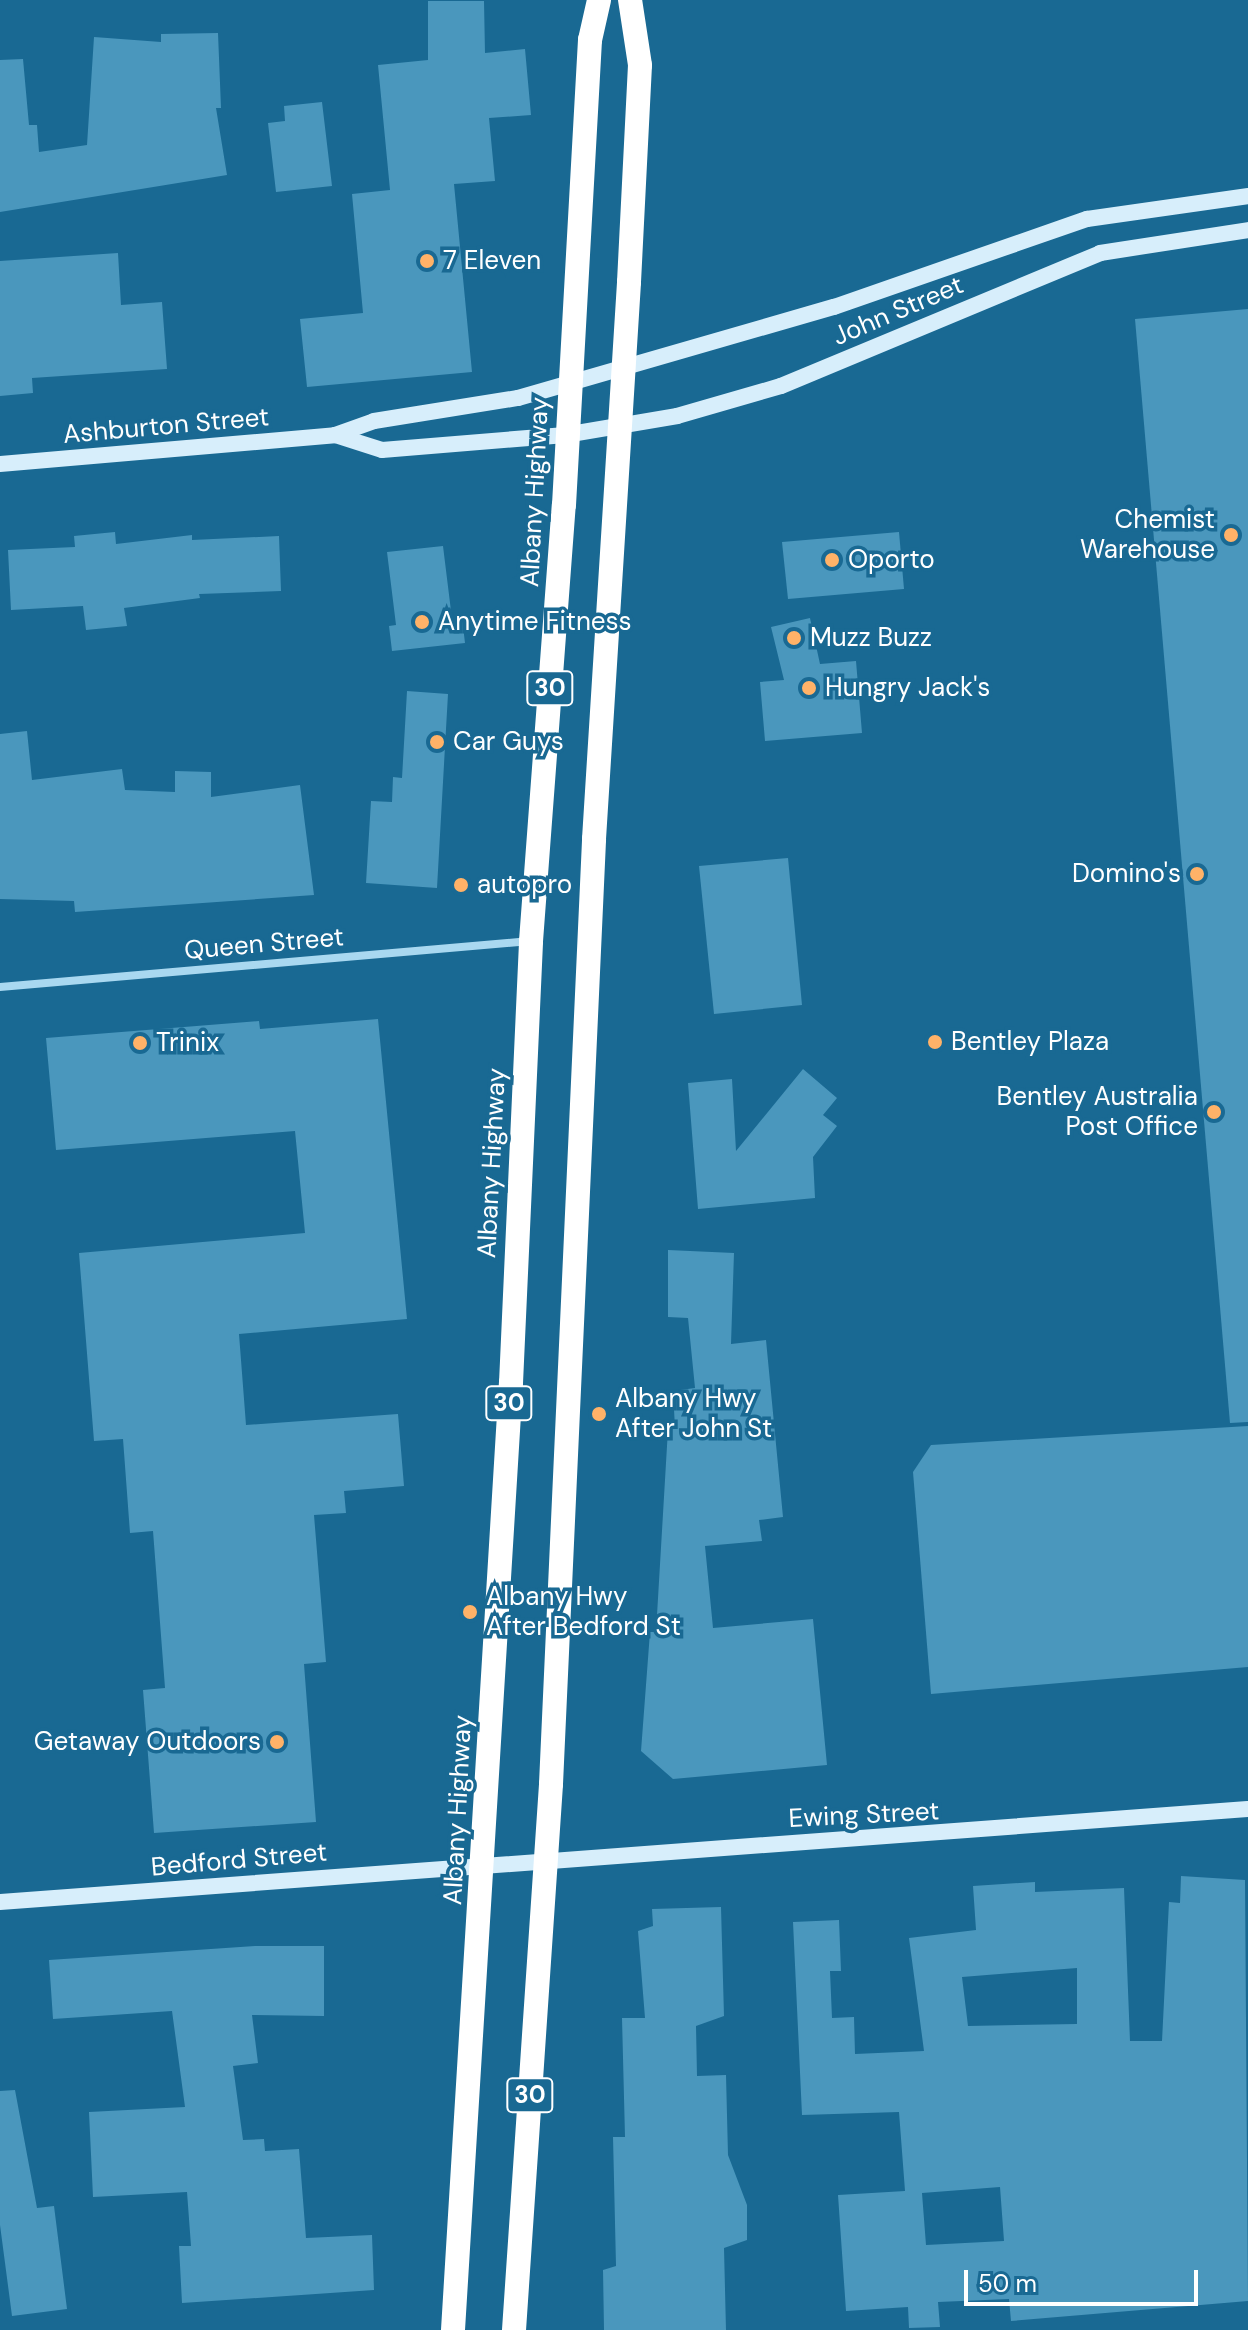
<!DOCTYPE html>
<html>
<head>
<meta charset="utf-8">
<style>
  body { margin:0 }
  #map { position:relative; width:1248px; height:2330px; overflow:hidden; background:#196993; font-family:"DM Sans",sans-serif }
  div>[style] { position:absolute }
  .building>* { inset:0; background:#4a97bd }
  .street>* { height:8px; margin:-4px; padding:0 4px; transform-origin:4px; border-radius:4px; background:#a9d8f0 }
  .secondary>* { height:16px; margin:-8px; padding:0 8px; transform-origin:8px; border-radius:8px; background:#d7eefb }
  .highway>* { height:24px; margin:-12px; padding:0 12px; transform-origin:12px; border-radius:12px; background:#fff }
  .dots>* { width:22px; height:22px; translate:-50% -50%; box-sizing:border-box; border:4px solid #196993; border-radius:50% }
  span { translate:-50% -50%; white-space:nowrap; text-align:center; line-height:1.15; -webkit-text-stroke:7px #196993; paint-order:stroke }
  .shield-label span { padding:2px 6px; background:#196993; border:2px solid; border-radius:6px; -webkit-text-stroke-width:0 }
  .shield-label { font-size:24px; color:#fff; font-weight:700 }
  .poi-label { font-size:26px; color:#fff }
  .left { translate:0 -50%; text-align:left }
  .right { translate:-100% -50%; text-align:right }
  .street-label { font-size:26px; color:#fff }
  .scale { position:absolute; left:964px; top:2270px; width:234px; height:36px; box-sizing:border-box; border:4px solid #fff; border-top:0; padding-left:10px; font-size:24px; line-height:28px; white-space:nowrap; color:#fff; -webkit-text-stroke:6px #196993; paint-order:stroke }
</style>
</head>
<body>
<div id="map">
  <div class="building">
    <div style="clip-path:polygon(428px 1px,484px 1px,485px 53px,525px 49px,531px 115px,489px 118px,495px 181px,454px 184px,472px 372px,307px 387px,300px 319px,363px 313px,352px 194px,390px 190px,378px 65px,428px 60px)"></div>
    <div style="clip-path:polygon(218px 33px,221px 108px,216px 108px,227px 175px,0 212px,0 60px,23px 59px,29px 125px,37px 125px,39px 152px,87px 145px,94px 37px,161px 42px,161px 34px)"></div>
    <div style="clip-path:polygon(322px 102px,332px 186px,276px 192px,268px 123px,285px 121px,284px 106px)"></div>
    <div style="clip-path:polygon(118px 253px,121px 305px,162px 302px,167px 369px,32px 378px,33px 393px,0 396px,0 261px)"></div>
    <div style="clip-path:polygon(1248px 309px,1248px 1422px,1230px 1423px,1135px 319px)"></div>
    <div style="clip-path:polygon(115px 532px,116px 544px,192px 535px,192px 540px,279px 536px,281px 591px,199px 594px,200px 598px,124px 608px,127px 626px,86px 630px,83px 606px,11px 610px,8px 550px,75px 547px,74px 536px)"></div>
    <div style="clip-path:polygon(899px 532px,904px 589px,788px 599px,782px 542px)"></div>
    <div style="clip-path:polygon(443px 546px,452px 619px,462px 618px,465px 643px,392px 651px,389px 626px,396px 625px,387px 552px)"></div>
    <div style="clip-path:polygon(810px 618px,820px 664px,856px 661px,862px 733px,765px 741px,760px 682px,784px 680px,771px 627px)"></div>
    <div style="clip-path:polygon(407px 691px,448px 694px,437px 888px,366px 883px,371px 801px,392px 802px,393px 777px,402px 778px)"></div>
    <div style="clip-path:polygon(27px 731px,32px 780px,122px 769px,125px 790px,175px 792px,175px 771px,211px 772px,211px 797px,300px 785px,314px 895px,75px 912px,74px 901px,0 899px,0 734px)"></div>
    <div style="clip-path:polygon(788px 858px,802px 1005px,714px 1014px,699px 866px)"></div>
    <div style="clip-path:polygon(378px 1019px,407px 1319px,239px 1334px,246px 1425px,398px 1414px,404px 1486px,344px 1491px,346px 1513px,314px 1515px,326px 1662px,304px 1664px,316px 1822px,154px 1833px,143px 1690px,165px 1688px,153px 1531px,130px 1533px,123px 1439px,94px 1441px,79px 1253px,305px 1233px,295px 1131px,56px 1150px,46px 1038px,259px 1021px,260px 1029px)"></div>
    <div style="clip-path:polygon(803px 1069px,837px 1098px,823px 1115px,837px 1126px,813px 1157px,815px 1198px,698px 1209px,688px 1083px,732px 1079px,736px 1151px)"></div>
    <div style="clip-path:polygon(668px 1250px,734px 1253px,731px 1344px,766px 1340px,783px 1517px,759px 1520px,762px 1541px,705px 1546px,713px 1628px,813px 1619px,827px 1765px,673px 1779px,641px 1751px,650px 1632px,656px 1632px,668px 1429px,675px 1428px,673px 1391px,695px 1388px,688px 1318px,668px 1317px)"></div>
    <div style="clip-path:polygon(1248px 1426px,1248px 1667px,931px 1694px,913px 1472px,931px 1445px)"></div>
    <div style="clip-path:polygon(evenodd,1181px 1876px,1245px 1880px,1248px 2301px,1011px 2321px,1009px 2299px,938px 2302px,940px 2327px,909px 2328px,908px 2307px,846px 2311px,838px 2195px,905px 2191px,899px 2112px,802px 2115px,793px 1922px,839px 1920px,841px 1971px,830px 1971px,832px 2018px,854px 2017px,855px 2054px,924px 2051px,909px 1938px,976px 1930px,973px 1886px,1035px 1882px,1035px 1892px,1124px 1888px,1130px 2041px,1162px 2041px,1169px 1902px,1180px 1903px,1181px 1876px,1077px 1968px,1077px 2024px,968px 2026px,962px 1977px,1077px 1968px,1181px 1876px,1000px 2187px,1004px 2241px,926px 2245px,922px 2193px,1000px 2187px)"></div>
    <div style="clip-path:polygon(721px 1907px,724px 2016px,696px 2026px,697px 2076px,726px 2075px,728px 2155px,747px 2205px,747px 2240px,724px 2248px,726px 2330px,604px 2330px,603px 2270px,616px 2266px,613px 2137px,625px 2137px,622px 2018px,645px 2018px,638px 1931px,653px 1926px,652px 1909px)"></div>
    <div style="clip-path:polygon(255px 1946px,324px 1946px,324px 2016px,252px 2015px,258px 2063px,233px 2066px,243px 2140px,264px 2139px,265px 2151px,299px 2149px,306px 2238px,372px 2235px,374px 2290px,182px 2303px,179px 2246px,191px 2246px,187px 2192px,93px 2197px,89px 2112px,185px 2107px,172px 2011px,53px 2019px,49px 1960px)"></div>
    <div style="clip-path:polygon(15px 2090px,37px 2208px,54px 2206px,67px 2309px,12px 2316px,0 2225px,0 2091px)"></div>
  </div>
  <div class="street">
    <div style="left:0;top:987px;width:532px;rotate:-4.96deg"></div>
  </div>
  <div class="secondary">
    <div style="left:335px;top:435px;width:49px;rotate:17.7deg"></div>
    <div style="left:382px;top:450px;width:184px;rotate:-4.7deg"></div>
    <div style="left:565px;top:435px;width:114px;rotate:-9.6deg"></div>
    <div style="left:677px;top:416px;width:108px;rotate:-16.1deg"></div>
    <div style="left:781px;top:386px;width:346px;rotate:-22.6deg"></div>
    <div style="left:1100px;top:253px;width:150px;rotate:-8.8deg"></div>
    <div style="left:0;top:464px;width:336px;rotate:-4.9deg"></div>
    <div style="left:335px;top:435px;width:41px;rotate:-19.7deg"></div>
    <div style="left:374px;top:421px;width:146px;rotate:-9.1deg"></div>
    <div style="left:518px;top:398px;width:329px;rotate:-16.1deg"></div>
    <div style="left:834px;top:307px;width:268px;rotate:-19.2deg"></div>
    <div style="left:1087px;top:219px;width:163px;rotate:-8.1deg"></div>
    <div style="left:0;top:1902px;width:1251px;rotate:-4.26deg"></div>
  </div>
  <div class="highway">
    <div style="left:453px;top:2330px;width:949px;rotate:-86.5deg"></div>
    <div style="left:511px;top:1383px;width:442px;rotate:-87.4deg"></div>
    <div style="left:531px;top:941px;width:437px;rotate:-85.7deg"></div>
    <div style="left:564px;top:505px;width:466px;rotate:-86.8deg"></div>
    <div style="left:590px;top:40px;width:41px;rotate:-77.3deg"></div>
    <div style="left:514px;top:2330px;width:547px;rotate:-86.12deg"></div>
    <div style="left:551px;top:1784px;width:946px;rotate:-87.39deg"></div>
    <div style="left:594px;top:839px;width:558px;rotate:-86.4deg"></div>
    <div style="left:629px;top:282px;width:217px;rotate:-87.1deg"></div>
    <div style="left:640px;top:65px;width:66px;rotate:-98.7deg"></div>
  </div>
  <div class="dots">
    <div style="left:427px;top:261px;background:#ffb268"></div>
    <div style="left:1231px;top:535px;background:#ffb268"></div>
    <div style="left:832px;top:560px;background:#ffb268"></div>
    <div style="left:422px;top:622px;background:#ffb268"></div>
    <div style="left:794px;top:638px;background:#ffb268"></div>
    <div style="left:809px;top:688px;background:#ffb268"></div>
    <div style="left:437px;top:742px;background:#ffb268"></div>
    <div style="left:1197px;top:874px;background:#ffb268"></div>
    <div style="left:461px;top:885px;background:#ffb268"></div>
    <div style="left:935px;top:1042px;background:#ffb268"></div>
    <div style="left:140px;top:1043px;background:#ffb268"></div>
    <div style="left:1214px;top:1112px;background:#ffb268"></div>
    <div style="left:599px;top:1414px;background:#ffb268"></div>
    <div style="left:470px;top:1612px;background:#ffb268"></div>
    <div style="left:277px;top:1742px;background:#ffb268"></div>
  </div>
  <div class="shield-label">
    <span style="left:550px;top:688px">30</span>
    <span style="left:509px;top:1403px">30</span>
    <span style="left:530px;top:2095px">30</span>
  </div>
  <div class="poi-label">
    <span class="left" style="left:443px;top:261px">7 Eleven</span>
    <span class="right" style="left:1215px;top:535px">Chemist<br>Warehouse</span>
    <span class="left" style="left:848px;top:560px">Oporto</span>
    <span class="left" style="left:438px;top:622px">Anytime Fitness</span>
    <span class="left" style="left:810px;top:638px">Muzz Buzz</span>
    <span class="left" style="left:825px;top:688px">Hungry Jack's</span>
    <span class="left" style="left:453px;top:742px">Car Guys</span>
    <span class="right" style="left:1181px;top:874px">Domino's</span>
    <span class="left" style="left:477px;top:885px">autopro</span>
    <span class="left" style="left:951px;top:1042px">Bentley Plaza</span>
    <span class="left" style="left:156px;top:1043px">Trinix</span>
    <span class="right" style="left:1198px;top:1112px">Bentley Australia<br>Post Office</span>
    <span class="left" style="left:615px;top:1414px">Albany Hwy<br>After John St</span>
    <span class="left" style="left:486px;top:1612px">Albany Hwy<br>After Bedford St</span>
    <span class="right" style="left:261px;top:1742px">Getaway Outdoors</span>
  </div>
  <div class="street-label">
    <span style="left:898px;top:311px;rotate:-23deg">John Street</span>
    <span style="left:166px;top:426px;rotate:-5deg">Ashburton Street</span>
    <span style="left:535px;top:492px;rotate:-87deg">Albany Highway</span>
    <span style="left:264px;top:944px;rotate:-5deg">Queen Street</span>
    <span style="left:492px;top:1163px;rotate:-87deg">Albany Highway</span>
    <span style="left:458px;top:1810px;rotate:-87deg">Albany Highway</span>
    <span style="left:864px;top:1815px;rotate:-3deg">Ewing Street</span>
    <span style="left:239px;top:1860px;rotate:-5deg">Bedford Street</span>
  </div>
  <div class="scale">50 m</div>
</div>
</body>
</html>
